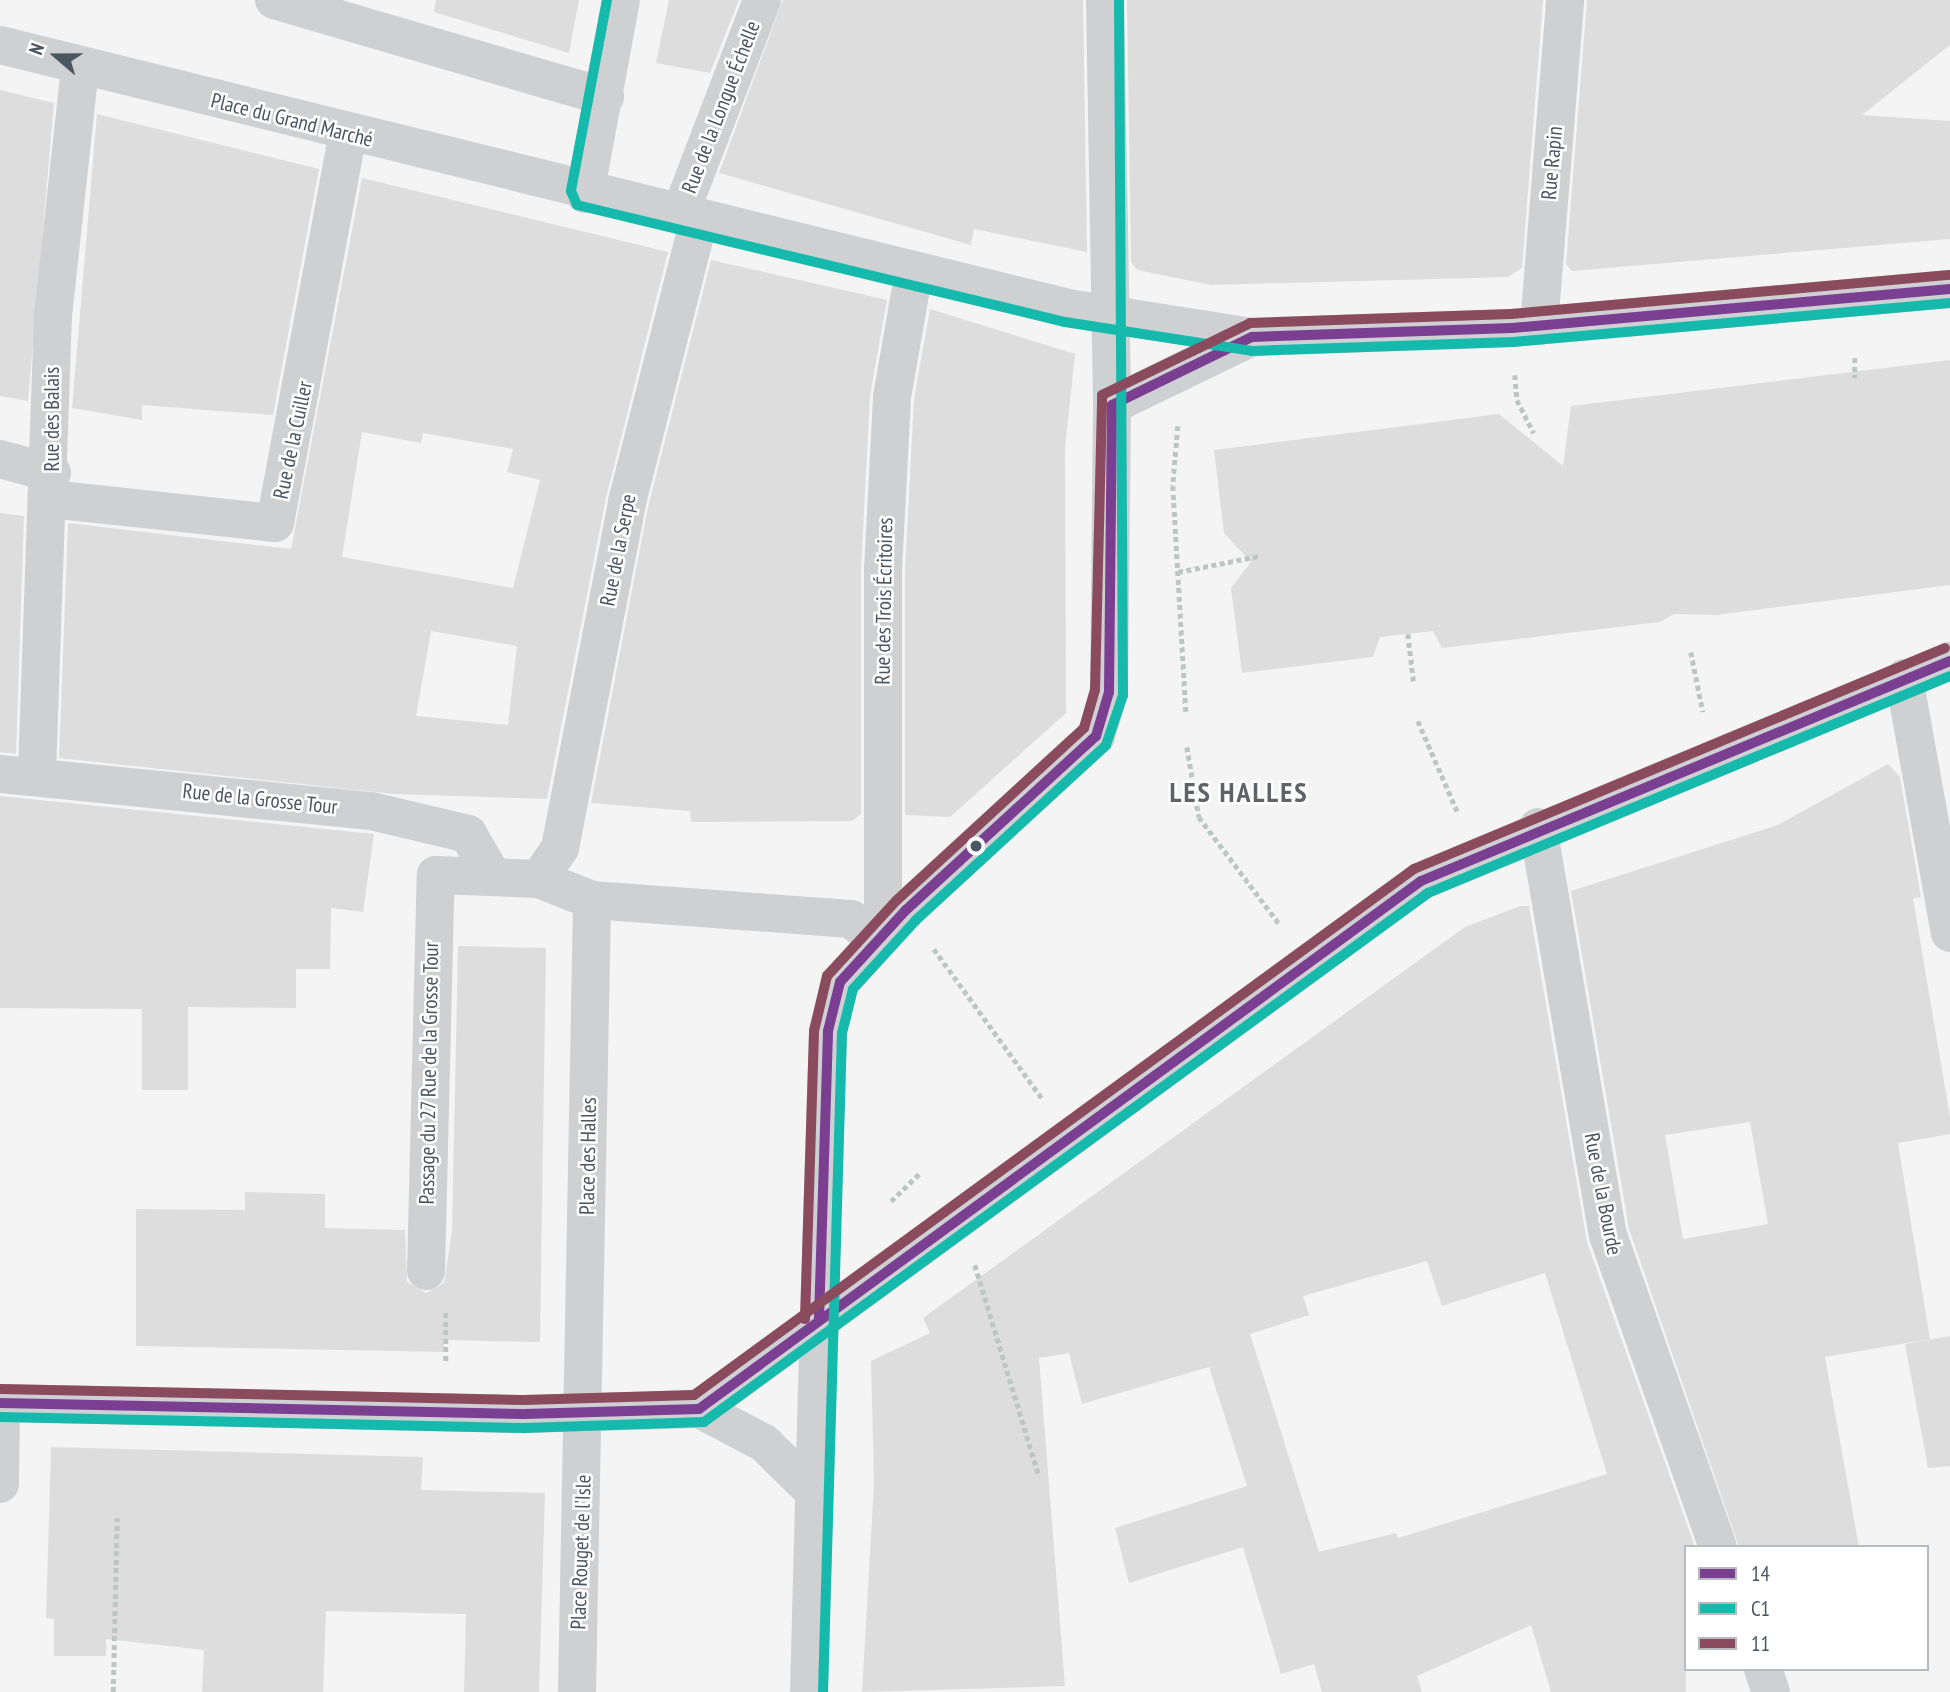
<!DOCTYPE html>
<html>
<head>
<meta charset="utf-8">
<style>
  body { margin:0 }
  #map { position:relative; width:1950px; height:1692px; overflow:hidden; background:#f4f4f4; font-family:"PT Sans Narrow",sans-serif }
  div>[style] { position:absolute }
  .building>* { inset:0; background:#ddddde }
  .path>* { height:4.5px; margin-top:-2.25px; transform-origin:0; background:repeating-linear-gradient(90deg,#bcc7c4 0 5px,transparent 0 8.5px) }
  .street>* { height:38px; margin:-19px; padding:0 19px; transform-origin:19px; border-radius:19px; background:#ced0d2 }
  .secondary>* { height:38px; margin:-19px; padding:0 19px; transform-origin:19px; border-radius:19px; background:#ced0d4 }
  .bus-1>* { height:10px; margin:-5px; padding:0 5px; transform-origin:5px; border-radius:5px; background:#7a3f91 }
  .bus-2>* { height:10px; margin:-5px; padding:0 5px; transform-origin:5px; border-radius:5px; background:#16baad }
  .bus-3>* { height:10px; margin:-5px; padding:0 5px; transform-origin:5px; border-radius:5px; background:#8b4b5f }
  .dots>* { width:19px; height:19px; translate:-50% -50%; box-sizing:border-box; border:4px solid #fff; border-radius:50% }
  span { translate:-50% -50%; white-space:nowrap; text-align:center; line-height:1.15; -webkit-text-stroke:5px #fff; paint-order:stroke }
  .street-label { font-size:21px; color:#4a5661 }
  .district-label { font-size:28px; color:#5f6368; font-weight:700; letter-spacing:2px }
  .legend { position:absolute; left:1684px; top:1545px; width:245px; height:126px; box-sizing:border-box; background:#fff; border:2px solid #b7bbc0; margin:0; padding:9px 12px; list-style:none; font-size:21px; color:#4a5661 }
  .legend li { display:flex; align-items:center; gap:14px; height:35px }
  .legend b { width:35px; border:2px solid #b7bbc0 }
  .north { position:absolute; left:21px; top:21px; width:70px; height:70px; -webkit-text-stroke:5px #fff; paint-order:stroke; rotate:290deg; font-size:19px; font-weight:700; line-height:28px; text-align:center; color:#4a5661 }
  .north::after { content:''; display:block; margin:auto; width:24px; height:32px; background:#4a5661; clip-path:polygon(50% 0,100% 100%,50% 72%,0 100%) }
</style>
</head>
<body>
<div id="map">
  <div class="building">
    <div style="clip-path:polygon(436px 0,579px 0,569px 53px,434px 12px)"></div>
    <div style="clip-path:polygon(669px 0,739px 0,710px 73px,656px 63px)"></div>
    <div style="clip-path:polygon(783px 0,1083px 0,1087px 252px,974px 229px,971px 245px,719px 173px)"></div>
    <div style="clip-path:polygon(1127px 0,1543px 0,1522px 268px,1508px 277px,1211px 285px,1137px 270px,1131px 262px)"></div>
    <div style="clip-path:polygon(1587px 0,1950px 0,1950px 45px,1862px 115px,1950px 121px,1950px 239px,1572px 271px,1566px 264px)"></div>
    <div style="clip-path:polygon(0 90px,54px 103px,28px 401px,0 396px)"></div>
    <div style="clip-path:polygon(97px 114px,319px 169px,273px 415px,142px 405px,142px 420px,72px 408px)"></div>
    <div style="clip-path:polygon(evenodd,362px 178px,668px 252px,606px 498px,547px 799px,394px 794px,59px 758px,68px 523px,291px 549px,362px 178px,362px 432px,421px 443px,423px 433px,513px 449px,507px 472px,540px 480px,513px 588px,342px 557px,362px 432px,362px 178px,431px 631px,517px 646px,508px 725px,416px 716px,431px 631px)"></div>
    <div style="clip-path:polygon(711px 260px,887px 300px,870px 396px,861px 570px,861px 814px,852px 821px,691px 822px,690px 811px,591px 803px,648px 507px)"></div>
    <div style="clip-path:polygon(930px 309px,1075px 354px,1065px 448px,1066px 713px,950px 817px,905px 815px,905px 571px,914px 399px)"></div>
    <div style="clip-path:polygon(1950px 360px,1950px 585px,1716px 615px,1674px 614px,1660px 622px,1442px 648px,1433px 631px,1380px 637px,1373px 657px,1242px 673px,1231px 588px,1251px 562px,1224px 533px,1214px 450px,1499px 414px,1563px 466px,1571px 406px)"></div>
    <div style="clip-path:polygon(0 513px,24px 516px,16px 754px,0 752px)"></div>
    <div style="clip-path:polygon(evenodd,1888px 764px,1900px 777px,1921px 897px,1913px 898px,1950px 1117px,1950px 1134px,1898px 1143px,1930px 1339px,1825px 1357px,1859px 1547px,1739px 1547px,1629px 1229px,1571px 891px,1778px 825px,1888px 764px,1750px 1122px,1768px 1224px,1683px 1239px,1665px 1135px,1750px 1122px)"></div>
    <div style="clip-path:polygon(0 796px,374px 834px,363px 912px,331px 908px,330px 969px,296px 969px,296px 1008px,188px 1007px,188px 1090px,142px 1090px,142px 1009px,0 1008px)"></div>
    <div style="clip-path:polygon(evenodd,1520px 906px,1529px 906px,1587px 1242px,1695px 1547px,1686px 1547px,1686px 1692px,1551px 1692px,1531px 1625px,1417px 1676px,1422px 1692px,1322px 1692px,1314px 1664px,1281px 1674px,1243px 1547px,1129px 1583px,1115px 1528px,1247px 1486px,1209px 1367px,1082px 1404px,1069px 1353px,1039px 1358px,1065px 1686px,862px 1692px,874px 1484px,871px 1361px,930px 1333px,923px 1318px,1465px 927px,1520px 906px,1427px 1261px,1442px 1306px,1545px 1273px,1607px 1474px,1398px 1538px,1396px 1533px,1319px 1552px,1250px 1334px,1309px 1315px,1303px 1296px,1427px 1261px)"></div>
    <div style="clip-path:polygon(458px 946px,546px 948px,540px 1342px,444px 1340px,444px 1352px,136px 1346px,136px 1209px,245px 1210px,245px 1192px,325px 1194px,325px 1228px,405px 1230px,407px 1282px,426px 1293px,444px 1283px,452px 1231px)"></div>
    <div style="clip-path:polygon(1950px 1336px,1950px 1466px,1928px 1468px,1905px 1344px)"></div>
    <div style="clip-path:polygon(51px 1447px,423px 1457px,421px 1490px,545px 1493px,539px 1692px,464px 1692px,466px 1614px,326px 1611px,323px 1692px,202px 1692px,204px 1650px,106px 1639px,106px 1656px,54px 1656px,54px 1619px,46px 1618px)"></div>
  </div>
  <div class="path">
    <div style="left:1855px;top:358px;width:20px;rotate:90deg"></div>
    <div style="left:1515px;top:375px;width:25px;rotate:85deg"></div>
    <div style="left:1517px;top:400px;width:37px;rotate:63deg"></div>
    <div style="left:1178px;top:426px;width:60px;rotate:94.8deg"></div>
    <div style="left:1173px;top:486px;width:226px;rotate:86.7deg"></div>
    <div style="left:1178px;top:572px;width:83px;rotate:-11.2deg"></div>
    <div style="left:1408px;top:634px;width:50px;rotate:83.2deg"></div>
    <div style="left:1691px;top:652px;width:61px;rotate:78.7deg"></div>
    <div style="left:1418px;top:721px;width:100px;rotate:66.5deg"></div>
    <div style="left:1187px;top:747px;width:71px;rotate:80.3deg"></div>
    <div style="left:1199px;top:817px;width:135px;rotate:53.1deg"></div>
    <div style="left:934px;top:949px;width:184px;rotate:54.1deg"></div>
    <div style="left:891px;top:1201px;width:39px;rotate:-44deg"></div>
    <div style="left:975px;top:1265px;width:220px;rotate:73.1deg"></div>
    <div style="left:446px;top:1313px;width:51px;rotate:90deg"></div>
    <div style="left:113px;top:1692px;width:174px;rotate:-88.7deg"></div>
  </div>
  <div class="street">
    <div style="left:274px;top:0;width:345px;rotate:16.3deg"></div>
    <div style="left:1105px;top:0;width:405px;rotate:89deg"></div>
    <div style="left:0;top:45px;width:1100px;rotate:13.83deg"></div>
    <div style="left:1068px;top:308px;width:186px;rotate:9deg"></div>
    <div style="left:585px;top:194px;width:197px;rotate:-79.5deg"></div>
    <div style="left:680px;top:214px;width:229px;rotate:-69deg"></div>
    <div style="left:1539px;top:326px;width:327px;rotate:-85.4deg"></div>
    <div style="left:0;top:459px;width:54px;rotate:15.1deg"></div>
    <div style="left:50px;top:499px;width:226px;rotate:6.1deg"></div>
    <div style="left:275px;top:523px;width:396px;rotate:-79.4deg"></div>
    <div style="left:1904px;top:678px;width:259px;rotate:79.8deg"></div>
    <div style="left:37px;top:773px;width:457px;rotate:-88deg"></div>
    <div style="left:53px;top:316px;width:251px;rotate:-83.8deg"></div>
    <div style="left:0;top:774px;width:373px;rotate:5.7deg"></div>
    <div style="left:371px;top:811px;width:100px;rotate:13.3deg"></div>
    <div style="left:468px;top:834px;width:50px;rotate:59.8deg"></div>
    <div style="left:1538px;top:827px;width:414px;rotate:80.3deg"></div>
    <div style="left:1608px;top:1235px;width:331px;rotate:70.6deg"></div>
    <div style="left:539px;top:879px;width:37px;rotate:-56deg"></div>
    <div style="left:560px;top:848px;width:352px;rotate:-79deg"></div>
    <div style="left:627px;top:502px;width:291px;rotate:-75.7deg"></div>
    <div style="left:883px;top:934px;width:364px;rotate:-90deg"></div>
    <div style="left:883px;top:570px;width:173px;rotate:-87deg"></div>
    <div style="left:892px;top:397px;width:128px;rotate:-80.1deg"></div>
    <div style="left:426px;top:1271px;width:396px;rotate:-88.6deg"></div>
    <div style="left:436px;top:875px;width:103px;rotate:2.2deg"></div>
    <div style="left:539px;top:879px;width:57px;rotate:21.6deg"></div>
    <div style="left:592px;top:900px;width:260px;rotate:4.2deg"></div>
    <div style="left:851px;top:919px;width:33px;rotate:40deg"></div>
    <div style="left:699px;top:1409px;width:73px;rotate:27.6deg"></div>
    <div style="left:764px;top:1443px;width:67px;rotate:44.4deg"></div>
    <div style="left:0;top:1484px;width:81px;rotate:-89.3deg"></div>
    <div style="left:1763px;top:1669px;width:24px;rotate:71deg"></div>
    <div style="left:577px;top:1692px;width:792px;rotate:-88.91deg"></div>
    <div style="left:809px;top:1692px;width:373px;rotate:-88.5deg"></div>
  </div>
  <div class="secondary">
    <div style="left:819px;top:1319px;width:288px;rotate:-88.2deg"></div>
    <div style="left:828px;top:1031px;width:50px;rotate:-76.2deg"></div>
    <div style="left:840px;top:982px;width:98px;rotate:-47.5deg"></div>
    <div style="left:906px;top:910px;width:258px;rotate:-42.5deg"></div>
    <div style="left:1096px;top:736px;width:46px;rotate:-73.5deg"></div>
    <div style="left:1109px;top:692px;width:287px;rotate:-89.4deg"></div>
    <div style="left:1112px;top:405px;width:156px;rotate:-25.9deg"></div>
    <div style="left:1252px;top:337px;width:260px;rotate:-2deg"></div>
    <div style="left:1512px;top:328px;width:440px;rotate:-5.1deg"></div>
    <div style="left:0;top:1403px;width:524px;rotate:1.2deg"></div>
    <div style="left:524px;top:1414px;width:175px;rotate:-1.6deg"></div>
    <div style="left:699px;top:1409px;width:894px;rotate:-36.18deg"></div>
    <div style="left:1421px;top:881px;width:573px;rotate:-22.58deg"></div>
  </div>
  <div class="bus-1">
    <div style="left:1112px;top:405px;width:156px;rotate:-25.9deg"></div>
    <div style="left:1252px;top:337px;width:260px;rotate:-2deg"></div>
    <div style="left:1512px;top:328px;width:440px;rotate:-5.1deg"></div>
    <div style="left:819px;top:1319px;width:288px;rotate:-88.2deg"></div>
    <div style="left:828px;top:1031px;width:50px;rotate:-76.2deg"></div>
    <div style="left:840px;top:982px;width:98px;rotate:-47.5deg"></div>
    <div style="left:906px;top:910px;width:258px;rotate:-42.5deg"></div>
    <div style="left:1096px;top:736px;width:46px;rotate:-73.5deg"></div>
    <div style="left:1109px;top:692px;width:287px;rotate:-89.4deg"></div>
    <div style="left:0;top:1403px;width:524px;rotate:1.2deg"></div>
    <div style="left:524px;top:1414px;width:175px;rotate:-1.6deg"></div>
    <div style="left:699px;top:1409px;width:894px;rotate:-36.18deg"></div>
    <div style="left:1421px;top:881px;width:573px;rotate:-22.58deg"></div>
  </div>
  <div class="bus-2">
    <div style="left:607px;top:0;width:194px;rotate:100.7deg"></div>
    <div style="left:571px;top:191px;width:15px;rotate:67deg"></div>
    <div style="left:577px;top:205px;width:502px;rotate:13.48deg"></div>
    <div style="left:1065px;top:322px;width:189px;rotate:8.8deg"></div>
    <div style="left:1252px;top:351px;width:261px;rotate:-2deg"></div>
    <div style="left:1513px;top:342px;width:439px;rotate:-5.1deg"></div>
    <div style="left:0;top:1417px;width:524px;rotate:1.2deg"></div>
    <div style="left:524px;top:1428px;width:180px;rotate:-1.9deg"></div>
    <div style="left:704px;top:1422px;width:897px;rotate:-36.15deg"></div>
    <div style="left:1428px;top:893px;width:565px;rotate:-22.57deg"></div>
    <div style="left:823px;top:1692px;width:659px;rotate:-88.35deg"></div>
    <div style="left:842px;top:1033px;width:45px;rotate:-76deg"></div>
    <div style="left:853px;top:989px;width:93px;rotate:-47.6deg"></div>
    <div style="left:916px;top:920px;width:258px;rotate:-42.6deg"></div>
    <div style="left:1106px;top:745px;width:53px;rotate:-71.2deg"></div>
    <div style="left:1123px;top:695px;width:695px;rotate:-90.33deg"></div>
  </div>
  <div class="bus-3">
    <div style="left:805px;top:1319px;width:288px;rotate:-88.2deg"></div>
    <div style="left:814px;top:1031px;width:57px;rotate:-76.7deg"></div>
    <div style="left:827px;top:976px;width:103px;rotate:-47.4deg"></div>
    <div style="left:897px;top:900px;width:254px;rotate:-42.6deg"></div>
    <div style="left:1084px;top:728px;width:40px;rotate:-74deg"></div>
    <div style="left:1095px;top:690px;width:295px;rotate:-88.6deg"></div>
    <div style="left:1102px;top:395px;width:165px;rotate:-25.9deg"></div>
    <div style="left:1250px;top:323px;width:261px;rotate:-2deg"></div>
    <div style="left:1511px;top:314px;width:440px;rotate:-5.1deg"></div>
    <div style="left:0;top:1389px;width:524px;rotate:1.2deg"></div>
    <div style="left:524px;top:1400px;width:170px;rotate:-1.7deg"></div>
    <div style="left:694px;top:1395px;width:892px;rotate:-36.15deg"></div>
    <div style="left:1414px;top:869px;width:575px;rotate:-22.6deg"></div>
  </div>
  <div class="dots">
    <div style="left:976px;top:846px;background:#4a5661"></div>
  </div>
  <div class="street-label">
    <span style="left:721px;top:107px;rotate:-69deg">Rue de la Longue Échelle</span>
    <span style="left:292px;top:120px;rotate:14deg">Place du Grand Marché</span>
    <span style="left:1552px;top:163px;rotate:-85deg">Rue Rapin</span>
    <span style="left:52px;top:419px;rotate:-90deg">Rue des Balais</span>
    <span style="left:293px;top:440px;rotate:-78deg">Rue de la Cuiller</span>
    <span style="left:618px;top:550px;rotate:-79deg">Rue de la Serpe</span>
    <span style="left:884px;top:601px;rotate:-89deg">Rue des Trois Écritoires</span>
    <span style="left:260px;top:799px;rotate:6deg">Rue de la Grosse Tour</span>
    <span style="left:429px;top:1073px;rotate:-89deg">Passage du 27 Rue de la Grosse Tour</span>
    <span style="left:588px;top:1156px;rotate:-89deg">Place des Halles</span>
    <span style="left:1603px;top:1194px;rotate:79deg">Rue de la Bourde</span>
    <span style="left:581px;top:1552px;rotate:-88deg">Place Rouget de l'Isle</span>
  </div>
  <div class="district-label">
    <span style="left:1239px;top:792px">LES HALLES</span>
  </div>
  <ul class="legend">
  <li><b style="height:9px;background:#7a3f91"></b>14</li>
  <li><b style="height:9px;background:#16baad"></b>C1</li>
  <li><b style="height:9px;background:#8b4b5f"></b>11</li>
  </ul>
  <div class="north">N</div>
</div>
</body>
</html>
